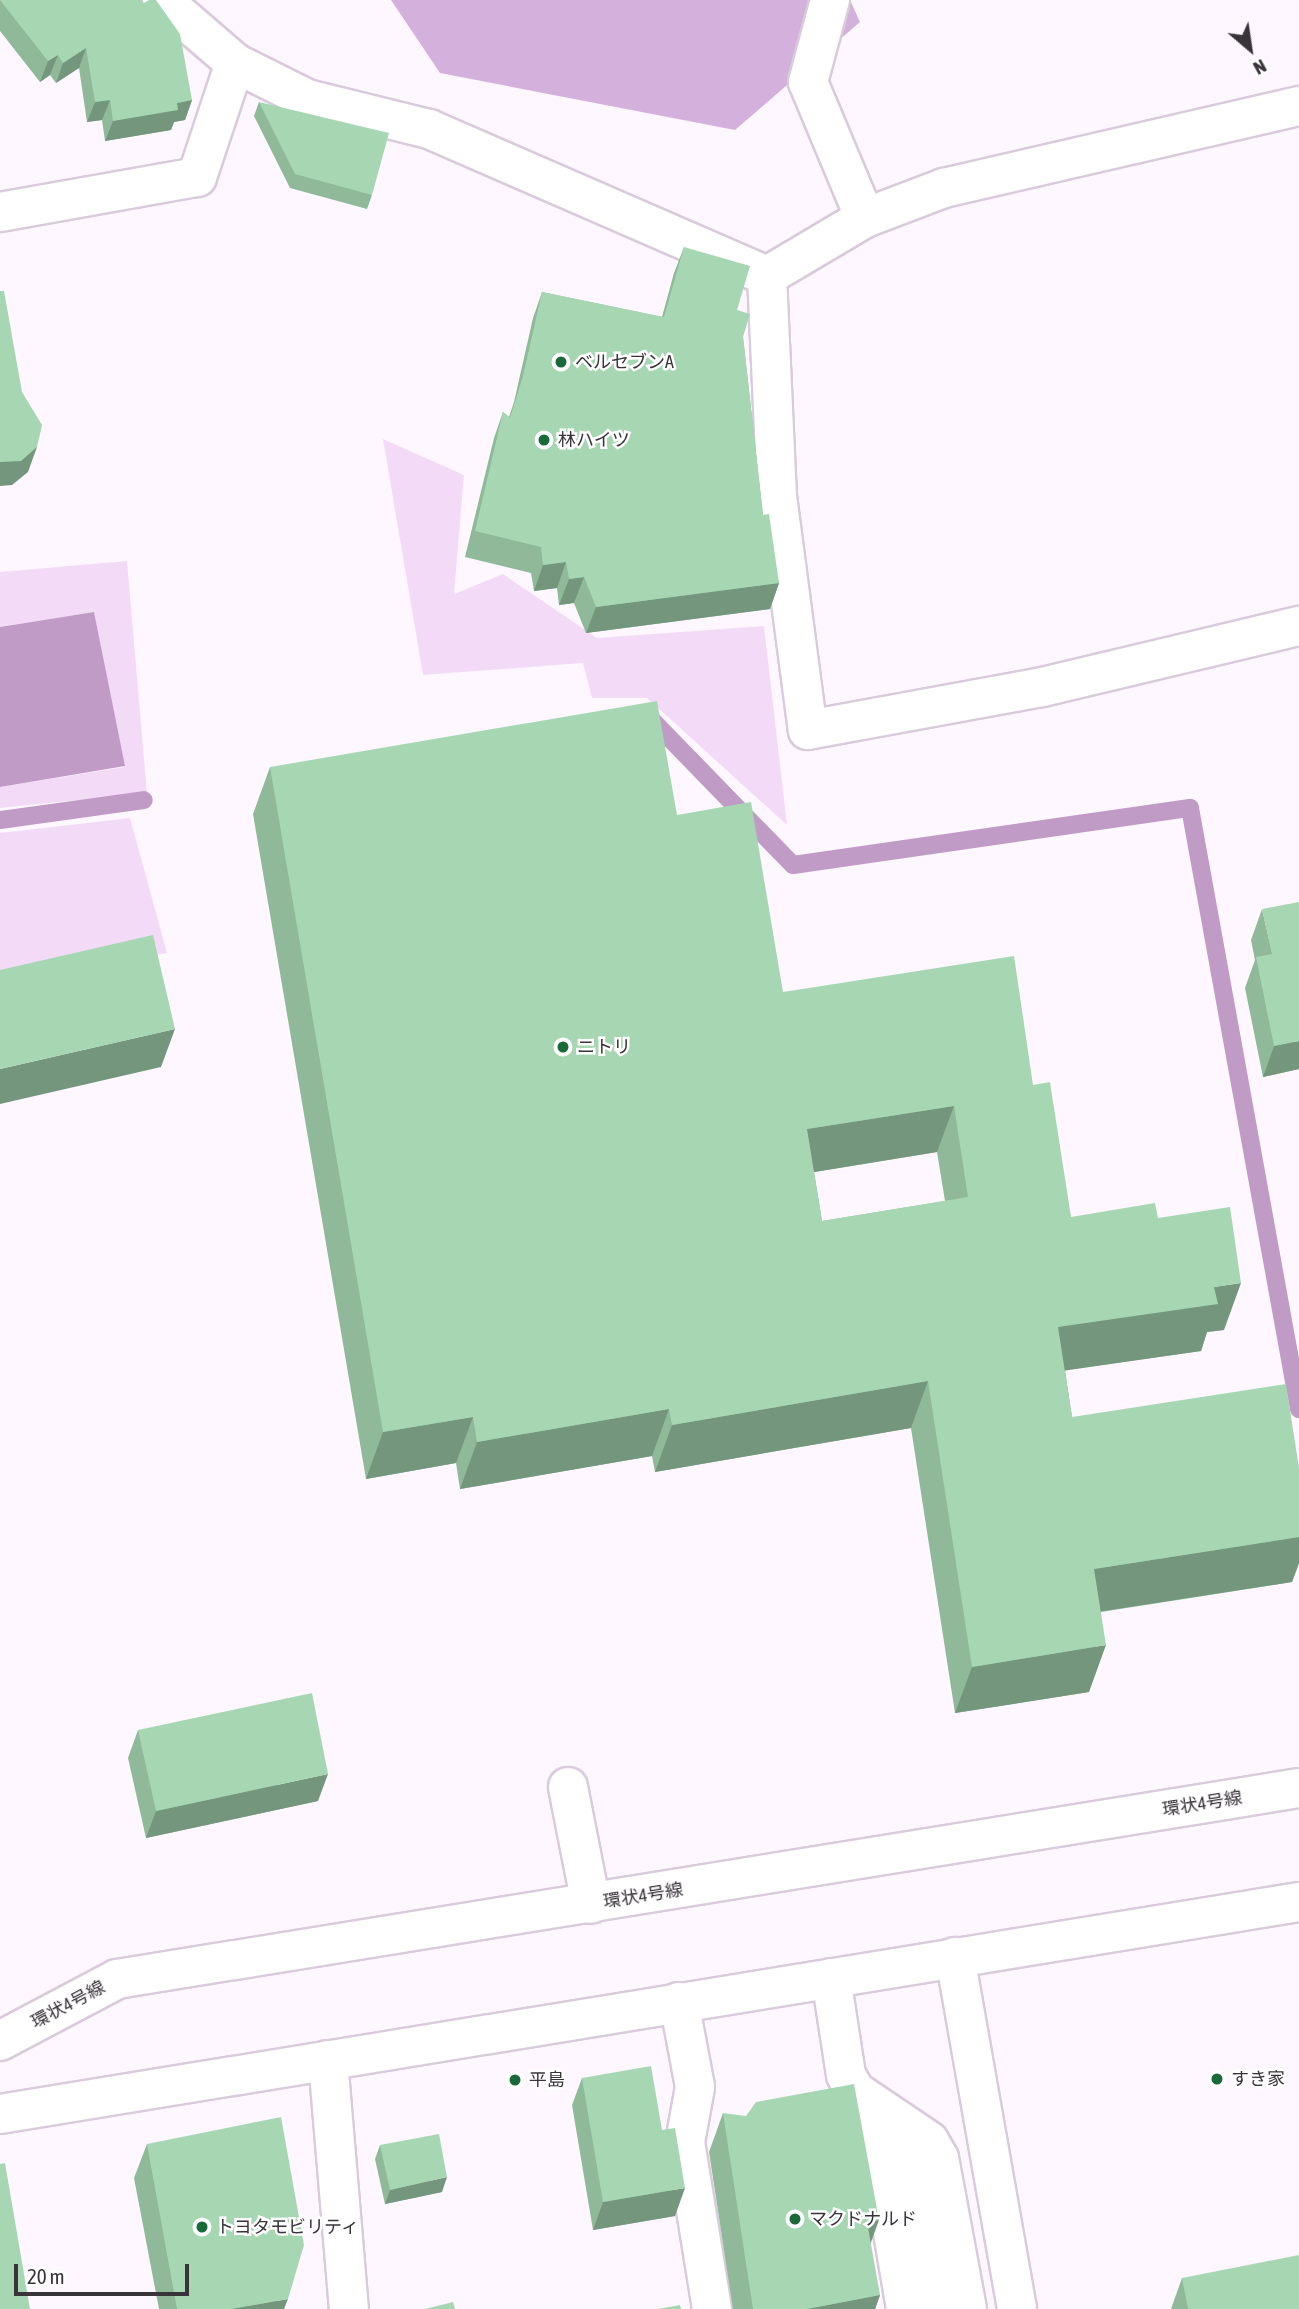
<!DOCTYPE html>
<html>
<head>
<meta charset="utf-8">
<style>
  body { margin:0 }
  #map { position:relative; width:1299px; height:2309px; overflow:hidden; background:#fef7ff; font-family:"Asap Condensed","Noto Sans JP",sans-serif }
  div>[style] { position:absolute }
  .green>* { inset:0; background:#f3dbf8 }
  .forest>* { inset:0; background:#d4b0dc }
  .water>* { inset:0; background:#bf9bc6 }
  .stream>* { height:18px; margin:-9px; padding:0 9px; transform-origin:9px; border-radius:9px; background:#bf9bc6 }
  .roads { filter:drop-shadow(2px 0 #d9cadc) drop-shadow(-2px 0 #d9cadc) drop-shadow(0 2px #d9cadc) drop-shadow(0 -2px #d9cadc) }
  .minor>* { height:38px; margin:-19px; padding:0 19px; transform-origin:19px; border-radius:19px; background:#fff }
  .major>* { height:38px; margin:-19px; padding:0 19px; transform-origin:19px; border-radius:19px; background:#fff }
  .wall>* { inset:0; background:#8fb999 }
  .shaded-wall>* { inset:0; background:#74967d }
  .building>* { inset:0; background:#a6d7b2 }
  .dots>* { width:19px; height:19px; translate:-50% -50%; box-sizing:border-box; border:4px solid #fff; border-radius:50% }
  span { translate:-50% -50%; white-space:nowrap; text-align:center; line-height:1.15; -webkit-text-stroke:5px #fff; paint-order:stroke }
  .poi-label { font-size:18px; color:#39333a }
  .left { translate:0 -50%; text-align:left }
  .street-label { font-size:18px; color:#39333a }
  .north { position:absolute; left:1215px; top:14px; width:70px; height:70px; -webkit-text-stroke:5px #fff; paint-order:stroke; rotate:151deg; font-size:19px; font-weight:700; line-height:28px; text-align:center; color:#39333a }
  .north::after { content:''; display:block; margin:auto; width:24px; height:32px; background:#39333a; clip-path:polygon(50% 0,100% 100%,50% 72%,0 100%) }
  .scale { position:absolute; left:14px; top:2264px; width:175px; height:32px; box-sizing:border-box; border:4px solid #39333a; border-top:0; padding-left:9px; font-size:21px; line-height:24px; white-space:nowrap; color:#39333a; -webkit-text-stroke:5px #fff; paint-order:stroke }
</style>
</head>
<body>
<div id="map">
  <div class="green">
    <div style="clip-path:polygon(383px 439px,464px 475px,454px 594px,503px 574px,597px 638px,764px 626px,787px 825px,647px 698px,592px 698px,583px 663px,423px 675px)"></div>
    <div style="clip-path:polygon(127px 561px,147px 793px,0 808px,0 787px,124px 767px,94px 612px,0 627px,0 572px)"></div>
    <div style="clip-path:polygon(130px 818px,167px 953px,0 980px,0 833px)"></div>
  </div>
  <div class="forest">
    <div style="clip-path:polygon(391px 0,850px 0,860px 22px,735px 130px,440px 73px)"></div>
  </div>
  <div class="water">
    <div style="clip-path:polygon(94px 612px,125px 766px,0 787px,0 627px)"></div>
  </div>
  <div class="stream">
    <div style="left:647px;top:715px;width:209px;rotate:45.8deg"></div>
    <div style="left:793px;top:865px;width:401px;rotate:-8.2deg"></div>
    <div style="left:1190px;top:808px;width:611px;rotate:79.72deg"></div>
    <div style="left:0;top:820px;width:145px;rotate:-7.9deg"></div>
  </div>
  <div class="roads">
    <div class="minor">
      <div style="left:162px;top:0;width:96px;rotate:40.8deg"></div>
      <div style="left:235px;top:63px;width:80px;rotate:26.6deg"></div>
      <div style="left:307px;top:99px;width:126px;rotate:13.8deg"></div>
      <div style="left:429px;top:129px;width:369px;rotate:23.5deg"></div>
      <div style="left:767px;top:276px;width:220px;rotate:87.4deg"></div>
      <div style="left:777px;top:496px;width:236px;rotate:82.5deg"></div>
      <div style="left:808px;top:730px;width:238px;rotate:-10.4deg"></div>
      <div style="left:1042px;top:687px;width:264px;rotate:-13.4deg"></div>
      <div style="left:830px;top:0;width:85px;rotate:105deg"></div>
      <div style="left:808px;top:82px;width:147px;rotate:67.3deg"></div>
      <div style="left:0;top:212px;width:200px;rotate:-10.1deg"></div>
      <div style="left:197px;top:177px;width:120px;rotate:-71.6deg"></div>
      <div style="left:767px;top:276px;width:114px;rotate:-30.6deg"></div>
      <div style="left:865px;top:218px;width:85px;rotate:-20.8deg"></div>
      <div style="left:944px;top:188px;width:364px;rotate:-13deg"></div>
      <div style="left:568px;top:1787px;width:119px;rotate:78.9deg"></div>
      <div style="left:955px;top:1957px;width:357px;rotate:80deg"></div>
      <div style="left:831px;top:1978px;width:98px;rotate:81.2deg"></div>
      <div style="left:846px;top:2075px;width:18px;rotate:61deg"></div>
      <div style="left:855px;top:2091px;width:89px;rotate:34deg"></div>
      <div style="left:929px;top:2141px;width:20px;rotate:60deg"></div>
      <div style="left:939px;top:2158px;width:154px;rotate:79.5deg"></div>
      <div style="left:679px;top:2002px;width:86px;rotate:79.3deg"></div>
      <div style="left:695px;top:2087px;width:56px;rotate:100.3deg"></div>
      <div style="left:685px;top:2142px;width:169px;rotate:80.8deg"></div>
      <div style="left:328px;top:2060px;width:250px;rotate:85.2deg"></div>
      <div style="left:855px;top:2091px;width:47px;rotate:63.4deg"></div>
      <div style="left:876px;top:2133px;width:179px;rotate:80.3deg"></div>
      <div style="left:876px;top:2133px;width:37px;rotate:41deg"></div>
      <div style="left:904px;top:2157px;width:48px;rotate:64deg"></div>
      <div style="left:925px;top:2200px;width:94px;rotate:80.2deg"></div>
      <div style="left:941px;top:2293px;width:16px;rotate:104deg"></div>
    </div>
    <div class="major">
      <div style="left:0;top:2041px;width:132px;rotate:-27.9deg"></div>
      <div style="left:117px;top:1979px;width:1197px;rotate:-9.18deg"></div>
      <div style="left:0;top:2114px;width:1316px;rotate:-9.27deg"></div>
    </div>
  </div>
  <div class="wall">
    <div style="clip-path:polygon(0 0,192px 100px,185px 120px,174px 122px,171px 130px,105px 141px,102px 120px,87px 122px,79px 68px,56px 83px,50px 75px,40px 82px,0 31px)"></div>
    <div style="clip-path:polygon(259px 102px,372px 195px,367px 209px,290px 188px,254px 116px)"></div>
    <div style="clip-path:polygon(684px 247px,737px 310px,743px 337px,763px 515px,779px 583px,770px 609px,586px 633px,574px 603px,559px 605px,557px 588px,534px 591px,531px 573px,465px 557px,494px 438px,503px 412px,509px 417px,514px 402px,533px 318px,542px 292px,662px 317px,674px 273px)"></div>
    <div style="clip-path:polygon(evenodd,270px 767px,677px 815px,783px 992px,1033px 1085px,1071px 1217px,1158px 1218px,1224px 1330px,1207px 1332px,1201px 1351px,1065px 1370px,1072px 1417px,1299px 1468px,1299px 1563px,1292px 1582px,1101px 1612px,1089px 1692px,955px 1713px,911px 1428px,655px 1472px,652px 1456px,460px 1489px,456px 1463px,366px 1479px,253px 814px,270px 767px,937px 1152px,945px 1201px,822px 1221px,814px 1172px,937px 1152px)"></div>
    <div style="clip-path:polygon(1262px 909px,1299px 1069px,1263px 1077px,1245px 988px,1255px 960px,1251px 940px)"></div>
    <div style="clip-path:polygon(138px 1730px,318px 1801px,146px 1838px,128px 1758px)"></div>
    <div style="clip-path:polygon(582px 2078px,662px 2130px,675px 2216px,593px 2230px,572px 2105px)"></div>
    <div style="clip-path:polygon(723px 2113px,880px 2295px,875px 2309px,733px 2309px,709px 2152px)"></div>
    <div style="clip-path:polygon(147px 2144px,284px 2309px,159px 2309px,134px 2178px)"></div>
    <div style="clip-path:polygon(380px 2145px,442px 2192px,385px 2204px,375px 2159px)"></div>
    <div style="clip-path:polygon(1182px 2278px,1299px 2309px,1171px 2309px)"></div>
  </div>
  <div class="shaded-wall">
    <div style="clip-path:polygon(86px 48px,79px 68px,56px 83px,63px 63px)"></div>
    <div style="clip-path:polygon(58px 55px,50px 75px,40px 82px,48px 61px)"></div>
    <div style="clip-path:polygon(110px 100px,102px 120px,87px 122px,95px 102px)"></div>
    <div style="clip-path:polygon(192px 100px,185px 120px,174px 122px,171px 130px,105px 141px,113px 121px,177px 103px)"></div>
    <div style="clip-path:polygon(37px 447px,28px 472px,12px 485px,0 486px,0 462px)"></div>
    <div style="clip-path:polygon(566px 562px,557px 588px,534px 591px,543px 565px)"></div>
    <div style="clip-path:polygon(584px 577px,574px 603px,559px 605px,569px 579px)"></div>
    <div style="clip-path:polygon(779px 583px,770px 609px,586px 633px,596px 607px)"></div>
    <div style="clip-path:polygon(175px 1029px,161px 1067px,0 1104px,0 1069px)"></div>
    <div style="clip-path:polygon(1299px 1041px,1299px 1069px,1263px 1077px,1274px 1046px)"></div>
    <div style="clip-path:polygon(954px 1106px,937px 1152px,790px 1176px,807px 1129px)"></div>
    <div style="clip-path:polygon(1241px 1283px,1224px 1330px,1207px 1332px,1201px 1351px,1041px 1374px,1058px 1327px,1214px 1287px)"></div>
    <div style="clip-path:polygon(928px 1381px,911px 1428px,655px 1472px,672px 1425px)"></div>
    <div style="clip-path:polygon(669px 1409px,652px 1456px,460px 1489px,477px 1442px)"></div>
    <div style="clip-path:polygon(473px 1417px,456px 1463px,366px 1479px,383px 1432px)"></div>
    <div style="clip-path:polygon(1299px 1537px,1299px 1563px,1292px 1582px,1077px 1615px,1094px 1569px)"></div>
    <div style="clip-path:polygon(1106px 1645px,1089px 1692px,955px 1713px,972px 1667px)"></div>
    <div style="clip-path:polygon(328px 1774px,318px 1801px,146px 1838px,156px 1811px)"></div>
    <div style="clip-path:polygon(447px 2177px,442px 2192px,385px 2204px,390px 2190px)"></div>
    <div style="clip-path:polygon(685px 2188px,675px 2216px,593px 2230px,603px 2202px)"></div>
    <div style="clip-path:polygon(879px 2220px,865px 2259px,867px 2222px)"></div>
    <div style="clip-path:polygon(880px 2295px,875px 2309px,807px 2309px)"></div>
    <div style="clip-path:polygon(288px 2299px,284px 2309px,231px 2309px)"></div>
  </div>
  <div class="building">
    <div style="clip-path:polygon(0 0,141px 0,144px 3px,149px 0,156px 0,180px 34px,192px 100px,177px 103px,178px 110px,113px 121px,110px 100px,95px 102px,86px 48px,63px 63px,58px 55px,48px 61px)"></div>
    <div style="clip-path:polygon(259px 102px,389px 133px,372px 195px,295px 174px)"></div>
    <div style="clip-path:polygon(684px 247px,750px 266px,737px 310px,750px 314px,743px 337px,763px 515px,769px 514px,779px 583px,596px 607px,584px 577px,569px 579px,566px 562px,543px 565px,541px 547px,475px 531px,503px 412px,510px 418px,523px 376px,542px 292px,664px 317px)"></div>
    <div style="clip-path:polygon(0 291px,4px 291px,22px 392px,42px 425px,37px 447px,21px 461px,0 462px)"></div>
    <div style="clip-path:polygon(evenodd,657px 701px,677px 815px,751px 802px,783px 992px,1014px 956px,1033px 1085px,1050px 1082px,1071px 1217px,1155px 1203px,1158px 1218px,1230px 1207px,1241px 1283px,1214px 1287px,1218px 1304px,1058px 1327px,1072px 1417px,1286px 1384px,1299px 1468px,1299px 1537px,1094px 1569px,1106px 1645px,972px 1667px,928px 1381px,672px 1425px,669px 1409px,477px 1442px,473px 1417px,383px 1432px,270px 767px,657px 701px,954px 1106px,968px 1197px,822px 1221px,807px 1129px,954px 1106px)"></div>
    <div style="clip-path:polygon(1299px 902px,1299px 1041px,1274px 1046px,1256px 957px,1272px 954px,1262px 909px)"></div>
    <div style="clip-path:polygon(153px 935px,175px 1029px,0 1069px,0 970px)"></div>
    <div style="clip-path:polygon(312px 1693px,328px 1774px,156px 1811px,138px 1730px)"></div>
    <div style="clip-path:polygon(651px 2066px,662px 2130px,675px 2128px,685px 2188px,603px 2202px,582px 2078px)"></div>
    <div style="clip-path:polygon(854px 2084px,879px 2220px,867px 2222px,880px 2295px,807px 2309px,753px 2309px,723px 2113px,746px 2116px,756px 2102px)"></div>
    <div style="clip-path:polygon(281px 2117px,304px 2245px,288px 2299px,231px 2309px,177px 2309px,147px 2144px)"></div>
    <div style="clip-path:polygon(439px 2134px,447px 2177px,390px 2190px,380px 2145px)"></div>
    <div style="clip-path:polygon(5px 2163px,30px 2309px,0 2309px,0 2164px)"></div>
    <div style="clip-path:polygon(1299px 2255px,1299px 2309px,1188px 2309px,1182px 2278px)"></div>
    <div style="clip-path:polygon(453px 2302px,455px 2309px,425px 2309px)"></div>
    <div style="clip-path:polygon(680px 2305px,681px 2309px,658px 2309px)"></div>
  </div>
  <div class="dots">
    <div style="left:561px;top:362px;background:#196939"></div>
    <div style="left:544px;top:440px;background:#196939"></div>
    <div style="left:563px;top:1047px;background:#196939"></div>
    <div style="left:1217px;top:2079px;background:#196939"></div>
    <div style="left:515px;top:2080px;background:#196939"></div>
    <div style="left:795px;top:2219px;background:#196939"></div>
    <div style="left:202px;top:2227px;background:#196939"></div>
  </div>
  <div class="poi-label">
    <span class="left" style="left:575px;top:362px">ベルセブンA</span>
    <span class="left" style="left:558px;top:440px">林ハイツ</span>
    <span class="left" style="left:577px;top:1047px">ニトリ</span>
    <span class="left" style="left:1231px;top:2079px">すき家</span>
    <span class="left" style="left:529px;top:2080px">平島</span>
    <span class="left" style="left:809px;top:2219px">マクドナルド</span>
    <span class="left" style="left:216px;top:2227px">トヨタモビリティ</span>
  </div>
  <div class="street-label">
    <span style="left:1202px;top:1804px;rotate:-9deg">環状4号線</span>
    <span style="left:643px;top:1896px;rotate:-9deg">環状4号線</span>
    <span style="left:68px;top:2005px;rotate:-28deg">環状4号線</span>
  </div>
  <div class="north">N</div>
  <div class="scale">20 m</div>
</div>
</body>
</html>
